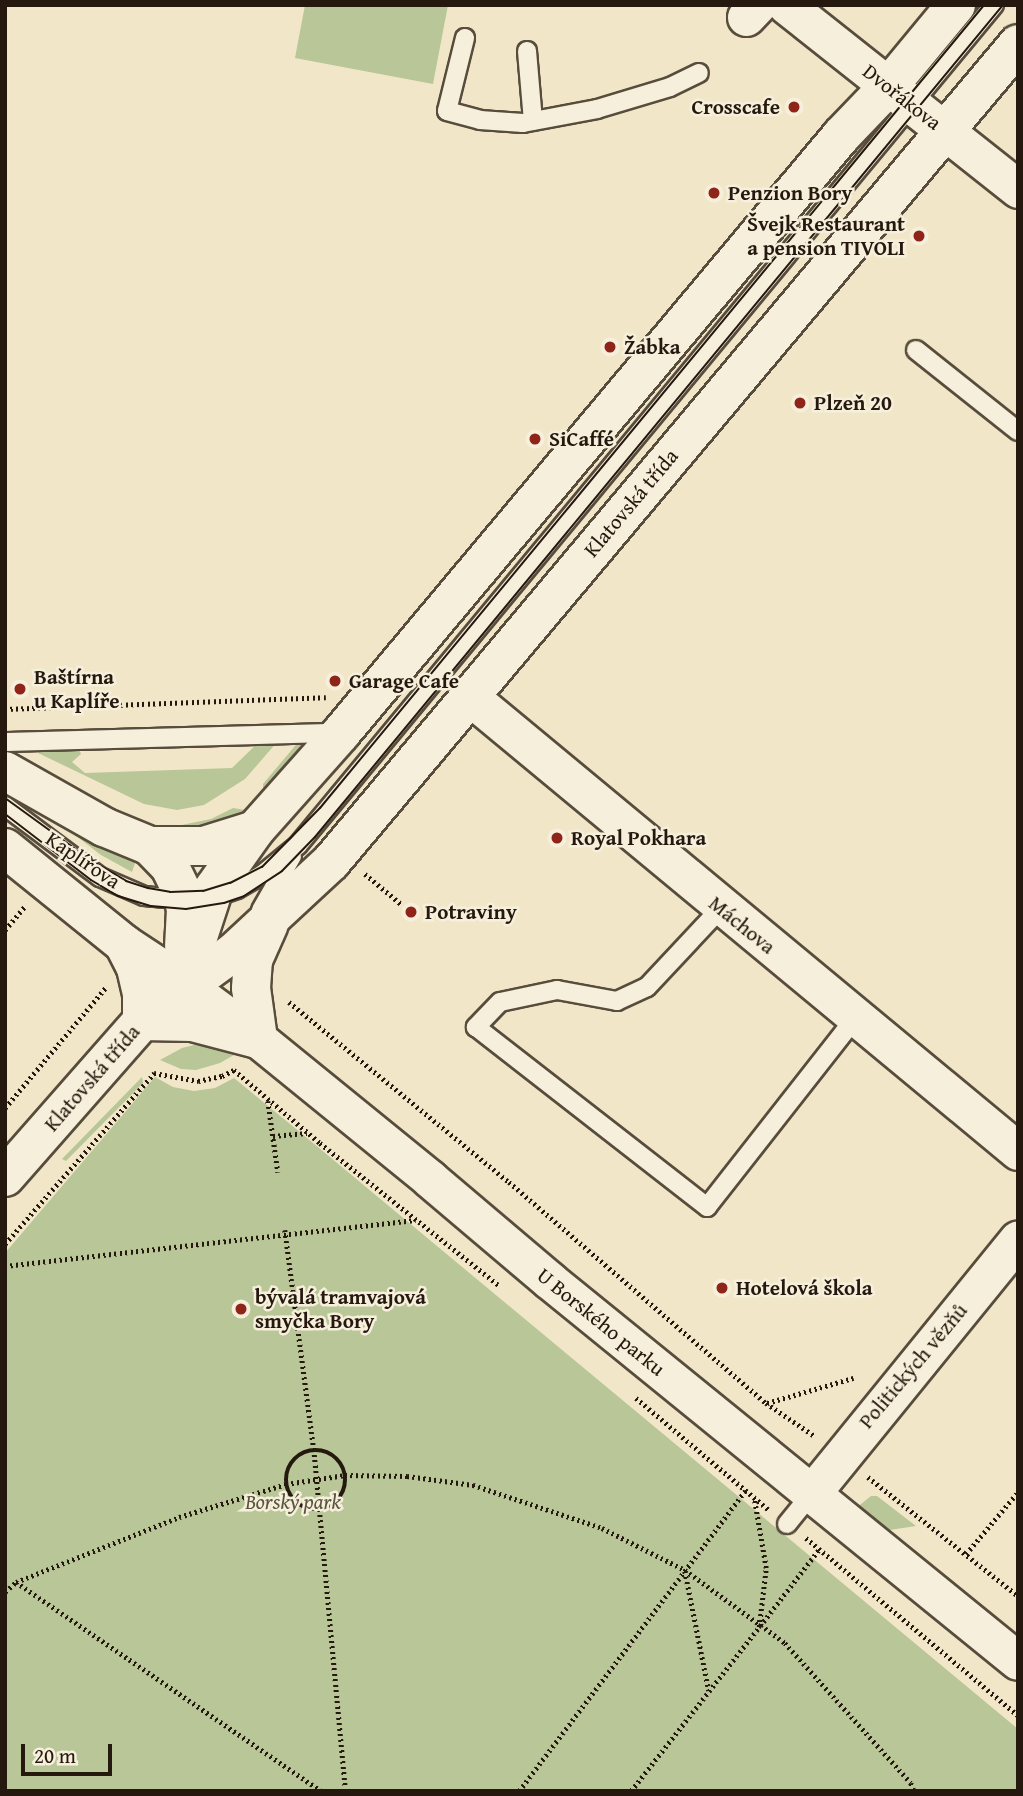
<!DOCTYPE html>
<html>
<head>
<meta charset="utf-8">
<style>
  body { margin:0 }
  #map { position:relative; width:1023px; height:1796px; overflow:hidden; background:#f1e7c8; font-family:"Gentium Book Plus",serif }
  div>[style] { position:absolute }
  .green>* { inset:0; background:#b8c698 }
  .path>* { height:4.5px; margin-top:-2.25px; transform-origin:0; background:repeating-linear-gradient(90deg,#25180e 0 2px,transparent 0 5.5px) }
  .path>.ring { margin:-2.25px; padding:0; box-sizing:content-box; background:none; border:4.5px solid #25180e; border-radius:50% }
  .roads { filter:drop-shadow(2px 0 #584c3c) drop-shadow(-2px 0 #584c3c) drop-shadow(0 2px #584c3c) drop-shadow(0 -2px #584c3c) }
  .service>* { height:18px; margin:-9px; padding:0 9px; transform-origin:9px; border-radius:9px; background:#f6efdb }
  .minor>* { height:37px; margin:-18.5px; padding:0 18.5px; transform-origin:18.5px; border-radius:18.5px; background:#f6efdb }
  .tertiary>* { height:38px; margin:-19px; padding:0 19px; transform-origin:19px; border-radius:19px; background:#f6efdb }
  .secondary>* { height:38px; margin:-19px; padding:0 19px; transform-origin:19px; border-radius:19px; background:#f6efdb }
  .tram>* { height:2px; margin:-1px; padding:0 1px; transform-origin:1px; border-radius:1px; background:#25180e }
  .dots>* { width:19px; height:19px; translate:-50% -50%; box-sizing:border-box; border:4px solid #f6efdb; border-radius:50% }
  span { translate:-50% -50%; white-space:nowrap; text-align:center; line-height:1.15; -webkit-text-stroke:5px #f6efdb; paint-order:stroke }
  .street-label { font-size:21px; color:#25180e }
  .poi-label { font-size:21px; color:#25180e; font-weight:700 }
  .right { translate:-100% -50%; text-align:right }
  .left { translate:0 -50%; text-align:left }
  .park-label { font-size:21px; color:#58553e; font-style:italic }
  .frame { position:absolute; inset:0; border:7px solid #25180e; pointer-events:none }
  .scale { position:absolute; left:21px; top:1744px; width:91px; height:32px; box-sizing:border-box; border:4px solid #25180e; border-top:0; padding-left:9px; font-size:21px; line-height:24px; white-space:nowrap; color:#25180e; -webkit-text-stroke:5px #f6efdb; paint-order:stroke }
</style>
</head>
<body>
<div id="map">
  <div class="green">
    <div style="clip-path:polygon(305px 5px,448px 5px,433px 84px,295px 58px)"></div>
    <div style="clip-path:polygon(261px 740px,278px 741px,245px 779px,204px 805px,177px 810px,144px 804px,38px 753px,43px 749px,78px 747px,81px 754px,72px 762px,85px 773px,232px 768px)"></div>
    <div style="clip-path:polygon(300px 740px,305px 747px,263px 795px,263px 784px)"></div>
    <div style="clip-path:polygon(37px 806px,137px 857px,132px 872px,101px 855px)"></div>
    <div style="clip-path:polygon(233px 808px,245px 810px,217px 826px,167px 828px,211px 819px)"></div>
    <div style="clip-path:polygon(194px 1045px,205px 1045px,234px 1055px,220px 1063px,196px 1070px,181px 1069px,160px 1060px,182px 1048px)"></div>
    <div style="clip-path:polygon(142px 1077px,143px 1083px,66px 1161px,62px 1159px)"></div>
    <div style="clip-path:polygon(155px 1077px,173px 1087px,194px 1091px,215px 1088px,234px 1078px,301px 1133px,1018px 1729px,1018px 1791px,5px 1791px,5px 1253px)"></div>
    <div style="clip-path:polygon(871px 1496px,877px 1496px,916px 1526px,883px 1531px,856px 1508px)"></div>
  </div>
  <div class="path">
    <div style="left:5px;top:709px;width:321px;rotate:-2.1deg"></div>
    <div style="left:365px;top:874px;width:47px;rotate:39.8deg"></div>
    <div style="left:5px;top:930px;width:31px;rotate:-50deg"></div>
    <div style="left:289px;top:1002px;width:284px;rotate:39.3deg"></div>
    <div style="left:509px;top:1182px;width:339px;rotate:40.7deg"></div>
    <div style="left:766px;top:1403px;width:60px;rotate:34.2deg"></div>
    <div style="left:268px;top:1101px;width:72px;rotate:82deg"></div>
    <div style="left:5px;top:1108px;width:158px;rotate:-50.1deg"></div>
    <div style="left:273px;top:1136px;width:34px;rotate:-5deg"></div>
    <div style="left:285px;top:1230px;width:221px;rotate:82.5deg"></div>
    <div style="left:314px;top:1449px;width:343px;rotate:84.7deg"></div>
    <div style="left:5px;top:1244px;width:227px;rotate:-48.9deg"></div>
    <div style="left:154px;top:1073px;width:45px;rotate:10.3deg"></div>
    <div style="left:198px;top:1081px;width:25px;rotate:-12deg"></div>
    <div style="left:222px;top:1076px;width:13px;rotate:-27deg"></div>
    <div style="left:234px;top:1070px;width:113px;rotate:40.3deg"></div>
    <div style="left:320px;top:1143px;width:230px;rotate:38.5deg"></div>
    <div style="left:5px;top:1266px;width:413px;rotate:-6.4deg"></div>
    <div style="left:636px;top:1398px;width:174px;rotate:40.1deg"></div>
    <div style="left:767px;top:1403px;width:90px;rotate:-16.2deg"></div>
    <div class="ring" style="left:286px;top:1450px;width:55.5px;height:55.5px"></div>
    <div style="left:868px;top:1477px;width:191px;rotate:38.4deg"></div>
    <div style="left:806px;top:1538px;width:276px;rotate:39.9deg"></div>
    <div style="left:966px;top:1554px;width:81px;rotate:-50deg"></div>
    <div style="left:685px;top:1571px;width:122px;rotate:78.7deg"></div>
    <div style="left:16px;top:1582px;width:370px;rotate:34.4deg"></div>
    <div style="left:5px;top:1592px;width:15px;rotate:-42deg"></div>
    <div style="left:16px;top:1582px;width:175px;rotate:-21.7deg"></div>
    <div style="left:179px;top:1517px;width:112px;rotate:-17.1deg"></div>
    <div style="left:286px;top:1484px;width:60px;rotate:-8.7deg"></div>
    <div style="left:345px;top:1475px;width:62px;rotate:0.9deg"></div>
    <div style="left:407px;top:1476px;width:67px;rotate:7.8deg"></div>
    <div style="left:473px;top:1485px;width:136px;rotate:18.4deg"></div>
    <div style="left:602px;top:1528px;width:93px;rotate:26.8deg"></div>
    <div style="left:685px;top:1570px;width:124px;rotate:36.1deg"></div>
    <div style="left:785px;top:1643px;width:188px;rotate:48deg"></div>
    <div style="left:911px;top:1783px;width:9px;rotate:69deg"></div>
    <div style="left:760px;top:1626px;width:98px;rotate:-52.4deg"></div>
    <div style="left:519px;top:1791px;width:376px;rotate:-53deg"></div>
    <div style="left:631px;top:1791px;width:208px;rotate:-52deg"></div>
    <div style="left:759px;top:1627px;width:59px;rotate:-83.2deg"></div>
    <div style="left:766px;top:1568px;width:71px;rotate:-99.7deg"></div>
  </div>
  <div class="roads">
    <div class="service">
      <div style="left:465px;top:38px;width:75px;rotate:103.9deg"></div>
      <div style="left:447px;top:111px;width:34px;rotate:15deg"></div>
      <div style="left:480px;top:120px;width:43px;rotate:4deg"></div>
      <div style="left:523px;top:123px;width:75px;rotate:-10.7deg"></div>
      <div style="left:597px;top:109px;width:76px;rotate:-16.8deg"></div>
      <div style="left:670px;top:87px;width:32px;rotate:-26deg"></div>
      <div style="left:527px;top:51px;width:70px;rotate:85.1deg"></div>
      <div style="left:916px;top:350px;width:130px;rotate:38.5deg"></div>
      <div style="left:5px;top:742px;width:332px;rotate:-1.6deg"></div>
      <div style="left:5px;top:806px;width:119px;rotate:36.8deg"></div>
      <div style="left:100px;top:877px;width:48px;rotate:23.4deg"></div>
      <div style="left:144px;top:896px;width:43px;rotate:5.3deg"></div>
      <div style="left:214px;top:897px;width:24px;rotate:-19deg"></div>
      <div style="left:237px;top:889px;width:30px;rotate:-30deg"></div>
      <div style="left:263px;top:874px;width:45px;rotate:-39.6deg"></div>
      <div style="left:298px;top:845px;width:1091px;rotate:-50.36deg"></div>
      <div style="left:721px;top:908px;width:108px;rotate:133.1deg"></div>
      <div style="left:647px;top:987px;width:33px;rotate:155deg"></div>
      <div style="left:617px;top:1001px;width:61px;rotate:-169.6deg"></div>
      <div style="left:557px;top:990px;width:58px;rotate:168.1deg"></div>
      <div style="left:500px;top:1002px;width:35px;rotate:134deg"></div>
      <div style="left:476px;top:1027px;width:293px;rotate:37.9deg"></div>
      <div style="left:707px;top:1207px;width:240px;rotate:-51.9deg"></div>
      <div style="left:261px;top:910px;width:62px;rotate:-60.1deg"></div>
      <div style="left:787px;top:1524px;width:38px;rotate:-51deg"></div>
    </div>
    <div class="minor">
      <div style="left:786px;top:5px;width:296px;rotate:38.4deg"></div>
      <div style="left:746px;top:17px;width:16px;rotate:-47deg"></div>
      <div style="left:469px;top:696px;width:713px;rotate:39.65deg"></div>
      <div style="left:183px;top:983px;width:94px;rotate:36.7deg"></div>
      <div style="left:258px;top:1039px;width:222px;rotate:39.1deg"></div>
      <div style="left:430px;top:1179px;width:156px;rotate:40.3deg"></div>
      <div style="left:549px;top:1280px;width:604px;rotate:39.09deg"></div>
      <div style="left:811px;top:1494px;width:328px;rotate:-50.9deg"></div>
    </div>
    <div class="tertiary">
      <div style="left:5px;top:771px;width:114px;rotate:29.5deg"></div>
      <div style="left:104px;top:827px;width:50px;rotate:22.4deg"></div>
      <div style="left:150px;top:846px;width:54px"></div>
      <div style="left:204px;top:846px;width:53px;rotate:-17.4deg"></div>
      <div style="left:5px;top:848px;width:153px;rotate:38.9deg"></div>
      <div style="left:124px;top:944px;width:71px;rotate:33.5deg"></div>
    </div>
    <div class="secondary">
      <div style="left:150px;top:846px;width:29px;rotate:46deg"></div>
      <div style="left:170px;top:867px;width:28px;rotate:64deg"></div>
      <div style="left:182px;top:892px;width:17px;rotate:77deg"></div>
      <div style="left:186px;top:909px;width:37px;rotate:93deg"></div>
      <div style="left:124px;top:944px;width:27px;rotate:63deg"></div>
      <div style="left:136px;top:968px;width:28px;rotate:77deg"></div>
      <div style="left:142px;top:995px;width:26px;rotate:90deg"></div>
      <div style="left:183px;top:983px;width:100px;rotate:-71.9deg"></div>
      <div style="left:214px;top:888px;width:71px;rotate:-54.7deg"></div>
      <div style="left:255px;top:830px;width:130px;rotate:-48.4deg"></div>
      <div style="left:341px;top:733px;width:779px;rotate:-50.05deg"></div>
      <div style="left:841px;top:136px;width:69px;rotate:-46.2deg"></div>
      <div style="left:889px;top:86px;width:105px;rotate:-50.4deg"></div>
      <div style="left:142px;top:1021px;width:51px;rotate:1.1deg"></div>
      <div style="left:193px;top:1022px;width:67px;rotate:14.7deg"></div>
      <div style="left:258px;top:1039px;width:51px;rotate:-97.8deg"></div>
      <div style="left:251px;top:988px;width:28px;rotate:-86deg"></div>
      <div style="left:253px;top:960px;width:39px;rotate:-66deg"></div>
      <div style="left:5px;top:1177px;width:208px;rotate:-48.7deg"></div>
      <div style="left:142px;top:1021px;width:56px;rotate:-42.8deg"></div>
      <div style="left:183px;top:983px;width:29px;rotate:-27deg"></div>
      <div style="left:209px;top:970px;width:31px;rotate:-36deg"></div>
      <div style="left:234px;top:952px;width:132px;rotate:-42.9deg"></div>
      <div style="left:331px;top:862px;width:1068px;rotate:-49.97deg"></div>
    </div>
  </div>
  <div class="tram">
    <div style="left:5px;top:798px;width:107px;rotate:35.9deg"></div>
    <div style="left:92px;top:861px;width:39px;rotate:30deg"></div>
    <div style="left:126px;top:881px;width:23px;rotate:18deg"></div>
    <div style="left:148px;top:888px;width:22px;rotate:10deg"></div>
    <div style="left:170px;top:892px;width:33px;rotate:-2deg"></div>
    <div style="left:203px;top:891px;width:28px;rotate:-17deg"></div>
    <div style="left:230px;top:883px;width:36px;rotate:-27deg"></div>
    <div style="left:262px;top:867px;width:83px;rotate:-45.5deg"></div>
    <div style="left:320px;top:808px;width:1042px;rotate:-50.41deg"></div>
    <div style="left:5px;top:814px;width:108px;rotate:37.5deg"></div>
    <div style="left:91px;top:880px;width:31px;rotate:31deg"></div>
    <div style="left:118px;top:896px;width:34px;rotate:17deg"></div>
    <div style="left:151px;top:906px;width:35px;rotate:5deg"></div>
    <div style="left:186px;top:909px;width:38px;rotate:-9deg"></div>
    <div style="left:224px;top:903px;width:21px;rotate:-19deg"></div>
    <div style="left:244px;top:896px;width:45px;rotate:-33.3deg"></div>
    <div style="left:282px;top:871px;width:47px;rotate:-45.9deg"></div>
    <div style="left:315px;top:837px;width:1080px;rotate:-50.41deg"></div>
  </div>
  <div class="dots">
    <div style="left:794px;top:107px;background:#8f2418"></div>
    <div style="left:714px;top:193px;background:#8f2418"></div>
    <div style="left:919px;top:236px;background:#8f2418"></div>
    <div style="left:610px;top:347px;background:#8f2418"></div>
    <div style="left:800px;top:403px;background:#8f2418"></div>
    <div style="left:535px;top:439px;background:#8f2418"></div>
    <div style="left:335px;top:681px;background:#8f2418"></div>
    <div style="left:20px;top:689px;background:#8f2418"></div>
    <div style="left:557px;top:838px;background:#8f2418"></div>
    <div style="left:411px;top:912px;background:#8f2418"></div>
    <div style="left:722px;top:1288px;background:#8f2418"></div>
    <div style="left:241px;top:1309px;background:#8f2418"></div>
  </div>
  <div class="street-label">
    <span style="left:902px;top:97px;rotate:38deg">Dvořákova</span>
    <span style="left:631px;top:503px;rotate:-50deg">Klatovská třída</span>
    <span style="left:83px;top:860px;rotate:34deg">Kaplířova</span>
    <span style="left:742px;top:925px;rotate:39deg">Máchova</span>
    <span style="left:92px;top:1078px;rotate:-49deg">Klatovská třída</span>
    <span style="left:601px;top:1322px;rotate:39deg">U Borského parku</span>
    <span style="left:913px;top:1366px;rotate:-50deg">Politických vězňů</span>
  </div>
  <div class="poi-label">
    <span class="right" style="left:780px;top:107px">Crosscafe</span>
    <span class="left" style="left:728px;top:193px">Penzion Bory</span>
    <span class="right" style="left:905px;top:236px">Švejk Restaurant<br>a pension TIVOLI</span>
    <span class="left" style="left:624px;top:347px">Žabka</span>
    <span class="left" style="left:814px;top:403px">Plzeň 20</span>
    <span class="left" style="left:549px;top:439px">SiCaffé</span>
    <span class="left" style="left:34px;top:689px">Baštírna<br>u Kaplíře</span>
    <span class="left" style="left:349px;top:681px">Garage Cafe</span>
    <span class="left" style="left:571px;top:838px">Royal Pokhara</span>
    <span class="left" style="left:425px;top:912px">Potraviny</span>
    <span class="left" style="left:736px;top:1288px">Hotelová škola</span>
    <span class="left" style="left:255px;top:1309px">bývalá tramvajová<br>smyčka Bory</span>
  </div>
  <div class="park-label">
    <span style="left:293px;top:1502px">Borský park</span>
  </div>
  <div class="frame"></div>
  <div class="scale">20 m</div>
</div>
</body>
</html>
